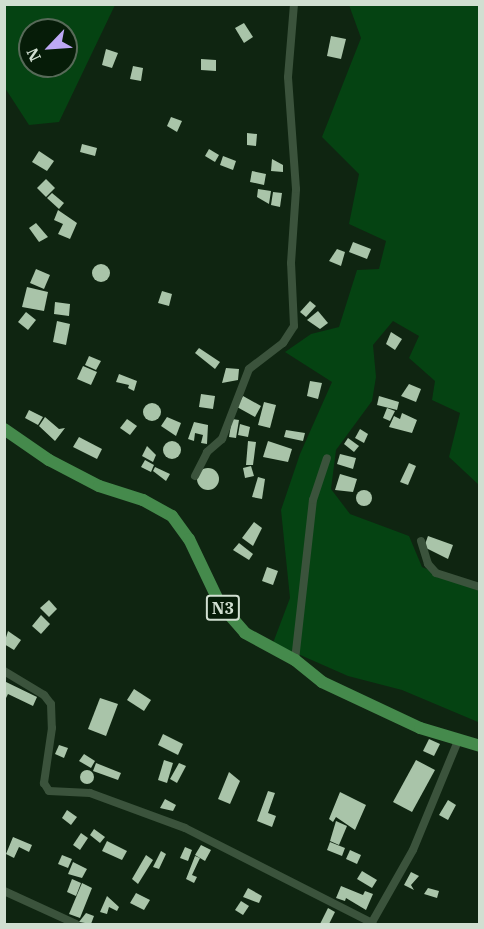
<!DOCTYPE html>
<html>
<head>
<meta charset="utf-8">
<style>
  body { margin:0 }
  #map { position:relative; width:484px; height:929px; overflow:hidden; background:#0f2511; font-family:"IBM Plex Serif",serif }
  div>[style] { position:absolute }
  .green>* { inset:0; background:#054312 }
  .building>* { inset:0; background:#a9c4a9 }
  .round { border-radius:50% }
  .minor>* { height:8px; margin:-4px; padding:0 4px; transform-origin:4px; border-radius:4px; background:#3b533c }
  .primary>* { height:12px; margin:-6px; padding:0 6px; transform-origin:6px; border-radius:6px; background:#458a4c }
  span { translate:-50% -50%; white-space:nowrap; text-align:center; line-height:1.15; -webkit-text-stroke:6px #061c08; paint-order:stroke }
  .shield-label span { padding:2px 4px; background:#061c08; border:2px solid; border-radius:4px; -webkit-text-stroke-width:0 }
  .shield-label { font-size:16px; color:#d1dfd1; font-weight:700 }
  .frame { position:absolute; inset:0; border:6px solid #d1dfd1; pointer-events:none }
  .north { position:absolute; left:18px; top:18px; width:60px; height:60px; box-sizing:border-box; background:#061c08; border:2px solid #576a58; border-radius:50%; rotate:245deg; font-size:16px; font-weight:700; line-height:24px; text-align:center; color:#d1dfd1 }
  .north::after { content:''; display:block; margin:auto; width:21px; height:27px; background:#bda9f5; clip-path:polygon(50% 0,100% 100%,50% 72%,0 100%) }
</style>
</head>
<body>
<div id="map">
  <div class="green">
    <div style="clip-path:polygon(evenodd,5px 4px,115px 5px,59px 122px,29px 125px,5px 88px,5px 4px,30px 30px,66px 30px,66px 66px,30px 66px,30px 30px)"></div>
    <div style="clip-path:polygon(349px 5px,479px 5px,479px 485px,449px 457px,460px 413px,432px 400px,435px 381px,409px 358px,419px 336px,393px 321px,373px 345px,376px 377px,372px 401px,336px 450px,331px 489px,350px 514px,409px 536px,422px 567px,479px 591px,478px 722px,402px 690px,348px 676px,273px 643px,290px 598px,281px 510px,300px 454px,332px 382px,285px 352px,311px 334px,339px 327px,357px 270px,379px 269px,386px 241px,349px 224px,359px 174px,322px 137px,361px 38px)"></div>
  </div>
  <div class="building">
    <div style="clip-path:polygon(244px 23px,253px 37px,244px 43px,235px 28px)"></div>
    <div style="clip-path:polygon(331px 36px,346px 39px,341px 59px,327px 56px)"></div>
    <div style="clip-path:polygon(106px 49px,118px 53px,112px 68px,102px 65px)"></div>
    <div style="clip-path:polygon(201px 59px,216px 60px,216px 71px,201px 70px)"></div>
    <div style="clip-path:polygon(133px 66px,143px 68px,141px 81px,130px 79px)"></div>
    <div style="clip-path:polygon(171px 117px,182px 121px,177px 132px,167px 126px)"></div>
    <div style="clip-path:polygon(247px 133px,257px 134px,256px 146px,247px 145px)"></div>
    <div style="clip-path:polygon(82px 144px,97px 148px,95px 156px,80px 152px)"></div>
    <div style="clip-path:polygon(209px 149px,219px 155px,215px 162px,205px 156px)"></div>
    <div style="clip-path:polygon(39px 151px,54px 161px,47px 171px,32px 162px)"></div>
    <div style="clip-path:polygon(223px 156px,236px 161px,233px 170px,220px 165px)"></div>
    <div style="clip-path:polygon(272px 159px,283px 165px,283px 172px,271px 171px)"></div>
    <div style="clip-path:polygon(252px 171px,266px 174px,264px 185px,250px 182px)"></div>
    <div style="clip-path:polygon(46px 179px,55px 188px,46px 197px,37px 188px)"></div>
    <div style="clip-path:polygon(258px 189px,271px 191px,269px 204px,257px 197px)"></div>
    <div style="clip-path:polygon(273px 192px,282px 193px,280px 207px,271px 205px)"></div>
    <div style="clip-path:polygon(52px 193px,64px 203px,59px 209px,47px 198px)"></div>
    <div style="clip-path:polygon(58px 210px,77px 223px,70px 239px,58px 234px,63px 224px,54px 220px)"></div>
    <div style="clip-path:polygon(36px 223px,48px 237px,39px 242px,29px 228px)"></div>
    <div style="clip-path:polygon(353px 242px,371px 249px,367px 259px,349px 252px)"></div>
    <div style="clip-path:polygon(337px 249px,345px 252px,341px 266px,329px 261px)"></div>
    <div class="round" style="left:92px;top:264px;width:18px;height:18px"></div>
    <div style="clip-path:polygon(36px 269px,50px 275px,44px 289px,30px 283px)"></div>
    <div style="clip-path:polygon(27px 287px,48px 292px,44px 311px,22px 307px)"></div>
    <div style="clip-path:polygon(162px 291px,172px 294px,169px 306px,158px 303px)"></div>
    <div style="clip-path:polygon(310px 301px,316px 306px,306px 317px,300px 312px)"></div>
    <div style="clip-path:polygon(55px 302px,70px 304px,69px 316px,54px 314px)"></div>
    <div style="clip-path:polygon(318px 311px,328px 323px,320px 329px,307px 320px)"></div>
    <div style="clip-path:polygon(26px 312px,36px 320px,28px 330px,18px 322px)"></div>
    <div style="clip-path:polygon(57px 321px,70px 324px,66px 345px,53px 342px)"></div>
    <div style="clip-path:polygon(391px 332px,402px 339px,395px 350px,386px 344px)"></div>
    <div style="clip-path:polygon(199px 348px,220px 362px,215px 369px,195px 353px)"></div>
    <div style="clip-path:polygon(89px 356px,101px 361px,96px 370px,85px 365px)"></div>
    <div style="clip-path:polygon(83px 366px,97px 372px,91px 385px,77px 379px)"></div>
    <div style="clip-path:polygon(226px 368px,239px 369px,238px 380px,222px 383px)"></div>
    <div style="clip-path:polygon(119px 374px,137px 381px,134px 391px,128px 388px,129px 385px,116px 382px)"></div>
    <div style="clip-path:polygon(310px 381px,322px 383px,318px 399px,307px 396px)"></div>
    <div style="clip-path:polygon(409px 384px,421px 389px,416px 402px,401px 396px)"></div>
    <div style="clip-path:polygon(201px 394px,215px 396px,213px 409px,199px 407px)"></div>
    <div style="clip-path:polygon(243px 396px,261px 406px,255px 417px,237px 407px)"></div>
    <div style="clip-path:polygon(379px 396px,399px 402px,397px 410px,377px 405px)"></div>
    <div style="clip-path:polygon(264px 402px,276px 405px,270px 428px,258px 425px)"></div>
    <div class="round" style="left:143px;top:403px;width:18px;height:18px"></div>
    <div style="clip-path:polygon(387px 408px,395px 411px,390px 421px,383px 418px)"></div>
    <div style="clip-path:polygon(29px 410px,43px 417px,38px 425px,25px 418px)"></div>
    <div style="clip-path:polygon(402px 413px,417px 420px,412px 433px,389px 427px,394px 416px,400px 419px)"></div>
    <div style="clip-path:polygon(45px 417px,59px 429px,65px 428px,55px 441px,39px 426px)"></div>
    <div style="clip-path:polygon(167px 417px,181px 423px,176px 436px,161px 426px)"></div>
    <div style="clip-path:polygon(127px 419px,137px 426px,130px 435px,120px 428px)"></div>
    <div style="clip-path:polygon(232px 419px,239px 420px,236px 438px,229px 437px)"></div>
    <div style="clip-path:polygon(194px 422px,208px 425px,207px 444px,201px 443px,203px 435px,195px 433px,194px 441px,188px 439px)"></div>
    <div style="clip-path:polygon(240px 424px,250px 427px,248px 437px,238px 435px)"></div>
    <div style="clip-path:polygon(360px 429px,368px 434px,364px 443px,355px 438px)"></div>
    <div style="clip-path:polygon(286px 430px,305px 433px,303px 441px,284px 437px)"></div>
    <div style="clip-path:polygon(79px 437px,102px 449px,97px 459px,73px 447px)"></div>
    <div style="clip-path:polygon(348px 438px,359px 446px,354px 452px,344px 444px)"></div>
    <div class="round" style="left:163px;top:441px;width:18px;height:18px"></div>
    <div style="clip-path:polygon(248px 441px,256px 442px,253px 465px,246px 465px)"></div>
    <div style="clip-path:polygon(268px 441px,292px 449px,288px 462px,263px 457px)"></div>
    <div style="clip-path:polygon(147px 446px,156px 455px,153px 462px,142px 456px)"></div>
    <div style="clip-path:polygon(340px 454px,356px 458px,353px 469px,337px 464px)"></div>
    <div style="clip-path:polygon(145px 460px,154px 465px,151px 472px,141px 467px)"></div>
    <div style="clip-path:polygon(409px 463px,416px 466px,408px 485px,400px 482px)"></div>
    <div style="clip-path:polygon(251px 466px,254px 476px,245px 478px,243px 468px)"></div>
    <div style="clip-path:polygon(155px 467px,170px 474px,166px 481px,153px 471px)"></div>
    <div class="round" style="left:197px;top:468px;width:22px;height:22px"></div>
    <div style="clip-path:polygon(340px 474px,357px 479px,353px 492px,335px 490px)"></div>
    <div style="clip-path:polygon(258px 477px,265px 479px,262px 499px,252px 497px)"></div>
    <div class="round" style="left:356px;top:490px;width:16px;height:16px"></div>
    <div style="clip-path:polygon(254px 522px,262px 528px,253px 546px,242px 538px)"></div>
    <div style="clip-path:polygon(428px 536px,453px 545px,448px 559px,424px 547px)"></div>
    <div style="clip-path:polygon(239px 543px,253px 554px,249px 560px,233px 550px)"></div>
    <div style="clip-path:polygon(267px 567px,278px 571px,273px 585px,262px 581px)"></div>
    <div style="clip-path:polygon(49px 600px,57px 609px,49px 617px,40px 608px)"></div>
    <div style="clip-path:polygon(41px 615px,50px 624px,41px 634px,32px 626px)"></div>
    <div style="clip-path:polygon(8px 631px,21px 640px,14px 650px,4px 644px)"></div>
    <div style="clip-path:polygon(4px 681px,37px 697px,33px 706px,8px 694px,4px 702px)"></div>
    <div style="clip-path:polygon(134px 689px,151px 700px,144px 711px,127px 700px)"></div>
    <div style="clip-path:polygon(100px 698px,118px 704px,106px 736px,88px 729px)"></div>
    <div style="clip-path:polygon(163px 734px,183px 744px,178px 755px,158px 745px)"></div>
    <div style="clip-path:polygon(429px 739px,440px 744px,434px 756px,423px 751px)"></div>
    <div style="clip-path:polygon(59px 745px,68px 748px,64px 758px,55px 754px)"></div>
    <div style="clip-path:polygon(84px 754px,95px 761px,91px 768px,79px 761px)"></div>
    <div style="clip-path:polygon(164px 760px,173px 763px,167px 783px,158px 780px)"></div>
    <div style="clip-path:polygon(416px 760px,435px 770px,412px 812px,393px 802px)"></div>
    <div style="clip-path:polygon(96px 763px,121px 773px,118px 780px,93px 771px)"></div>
    <div style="clip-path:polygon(179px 763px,186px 766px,177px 783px,170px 779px)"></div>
    <div class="round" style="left:80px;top:770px;width:14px;height:14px"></div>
    <div style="clip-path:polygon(229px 772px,240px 781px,230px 804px,218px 799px)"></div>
    <div style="clip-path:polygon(268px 791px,275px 793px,268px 813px,276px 816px,272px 827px,257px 821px)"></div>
    <div style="clip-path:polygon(340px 792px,366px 805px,355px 830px,336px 817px,333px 822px,329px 819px)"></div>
    <div style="clip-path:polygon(165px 799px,176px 805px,173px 811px,160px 808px)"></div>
    <div style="clip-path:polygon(448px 800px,456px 805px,448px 820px,439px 815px)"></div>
    <div style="clip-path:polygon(67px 810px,77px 817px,71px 825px,62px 818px)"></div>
    <div style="clip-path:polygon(336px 821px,347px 826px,339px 845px,330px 841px)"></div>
    <div style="clip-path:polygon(94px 829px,105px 837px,100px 843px,90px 835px)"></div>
    <div style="clip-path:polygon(81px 833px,88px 838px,80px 850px,73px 845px)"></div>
    <div style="clip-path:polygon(13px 837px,32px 845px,29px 852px,19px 847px,14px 858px,6px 854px)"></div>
    <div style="clip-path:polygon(107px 841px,127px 851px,122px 860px,102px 851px)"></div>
    <div style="clip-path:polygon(330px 842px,345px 848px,342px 856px,327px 850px)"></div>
    <div style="clip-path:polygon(201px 845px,211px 850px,205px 861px,195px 855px)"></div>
    <div style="clip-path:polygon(185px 847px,192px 850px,188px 861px,180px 858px)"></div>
    <div style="clip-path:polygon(350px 850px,361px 855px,357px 864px,346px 859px)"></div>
    <div style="clip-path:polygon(161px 851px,166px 854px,159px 869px,153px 867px)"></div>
    <div style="clip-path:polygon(62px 855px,72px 859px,68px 868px,58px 864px)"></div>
    <div style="clip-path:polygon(146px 855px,153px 860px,138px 884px,132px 879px)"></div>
    <div style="clip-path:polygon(195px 856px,200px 858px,192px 875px,197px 877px,194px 883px,186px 879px)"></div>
    <div style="clip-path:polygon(73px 862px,87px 869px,82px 878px,68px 874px)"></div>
    <div style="clip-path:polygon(362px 871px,377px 880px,372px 888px,357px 879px)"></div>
    <div style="clip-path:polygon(411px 872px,419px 876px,411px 885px,414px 890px,404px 885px)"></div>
    <div style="clip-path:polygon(72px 879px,81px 883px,76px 896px,67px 892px)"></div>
    <div style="clip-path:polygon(82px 883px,92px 888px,80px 918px,69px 914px)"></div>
    <div style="clip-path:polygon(341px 886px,363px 895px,365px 891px,373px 894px,366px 910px,346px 898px,345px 901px,336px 898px)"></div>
    <div style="clip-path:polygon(248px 888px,262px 896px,259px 903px,243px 897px)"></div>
    <div style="clip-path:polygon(428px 888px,439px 891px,437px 898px,424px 894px)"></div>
    <div style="clip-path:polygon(136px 893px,150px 900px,144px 910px,130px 903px)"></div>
    <div style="clip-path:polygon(107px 896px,119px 907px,117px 911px,109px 907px,107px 914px,100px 912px)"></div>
    <div style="clip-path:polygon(241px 901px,249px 906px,243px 915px,235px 910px)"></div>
    <div style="clip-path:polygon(328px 908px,335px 912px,329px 924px,320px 924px)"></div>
    <div style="clip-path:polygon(86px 913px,94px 916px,91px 924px,79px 922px)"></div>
  </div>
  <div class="minor">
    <div style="left:195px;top:476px;width:27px;rotate:-63deg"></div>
    <div style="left:207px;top:452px;width:20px;rotate:-41deg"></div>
    <div style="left:222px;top:439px;width:75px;rotate:-68.9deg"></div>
    <div style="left:249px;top:369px;width:43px;rotate:-37.4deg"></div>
    <div style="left:283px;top:343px;width:20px;rotate:-57deg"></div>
    <div style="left:294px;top:326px;width:63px;rotate:-92.7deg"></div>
    <div style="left:291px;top:263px;width:74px;rotate:-86.1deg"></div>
    <div style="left:296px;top:189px;width:112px;rotate:-94.1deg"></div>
    <div style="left:288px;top:77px;width:73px;rotate:-85.3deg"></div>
    <div style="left:421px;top:541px;width:24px;rotate:73deg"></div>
    <div style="left:428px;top:564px;width:12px;rotate:48deg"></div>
    <div style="left:436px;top:573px;width:46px;rotate:17.7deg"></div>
    <div style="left:295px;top:660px;width:161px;rotate:-83.6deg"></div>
    <div style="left:313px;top:500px;width:44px;rotate:-71.6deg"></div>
    <div style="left:4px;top:671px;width:47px;rotate:31deg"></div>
    <div style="left:44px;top:695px;width:11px;rotate:52deg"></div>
    <div style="left:51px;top:704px;width:24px;rotate:88deg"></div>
    <div style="left:52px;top:728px;width:56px;rotate:98.3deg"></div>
    <div style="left:44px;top:783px;width:9px;rotate:58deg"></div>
    <div style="left:49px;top:791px;width:41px;rotate:2.8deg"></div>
    <div style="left:90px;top:793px;width:101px;rotate:20.2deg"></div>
    <div style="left:185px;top:828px;width:210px;rotate:26.9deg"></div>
    <div style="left:4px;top:891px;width:79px;rotate:24.6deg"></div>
    <div style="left:371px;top:924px;width:85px;rotate:-60.4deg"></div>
    <div style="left:413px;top:850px;width:118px;rotate:-67.6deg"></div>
  </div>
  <div class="primary">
    <div style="left:4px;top:429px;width:55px;rotate:34.6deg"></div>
    <div style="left:49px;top:460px;width:56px;rotate:27.5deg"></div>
    <div style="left:99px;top:486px;width:46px;rotate:17.7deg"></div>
    <div style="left:143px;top:500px;width:33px;rotate:29deg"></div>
    <div style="left:172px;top:516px;width:29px;rotate:54deg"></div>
    <div style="left:189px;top:539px;width:72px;rotate:64.5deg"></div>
    <div style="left:220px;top:604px;width:38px;rotate:49deg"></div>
    <div style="left:245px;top:633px;width:57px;rotate:28.4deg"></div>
    <div style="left:295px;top:660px;width:35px;rotate:39deg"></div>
    <div style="left:322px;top:682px;width:108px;rotate:25.1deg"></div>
    <div style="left:420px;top:728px;width:63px;rotate:16.7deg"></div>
  </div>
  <div class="shield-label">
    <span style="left:223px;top:608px">N3</span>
  </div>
  <div class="frame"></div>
  <div class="north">N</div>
</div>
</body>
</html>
